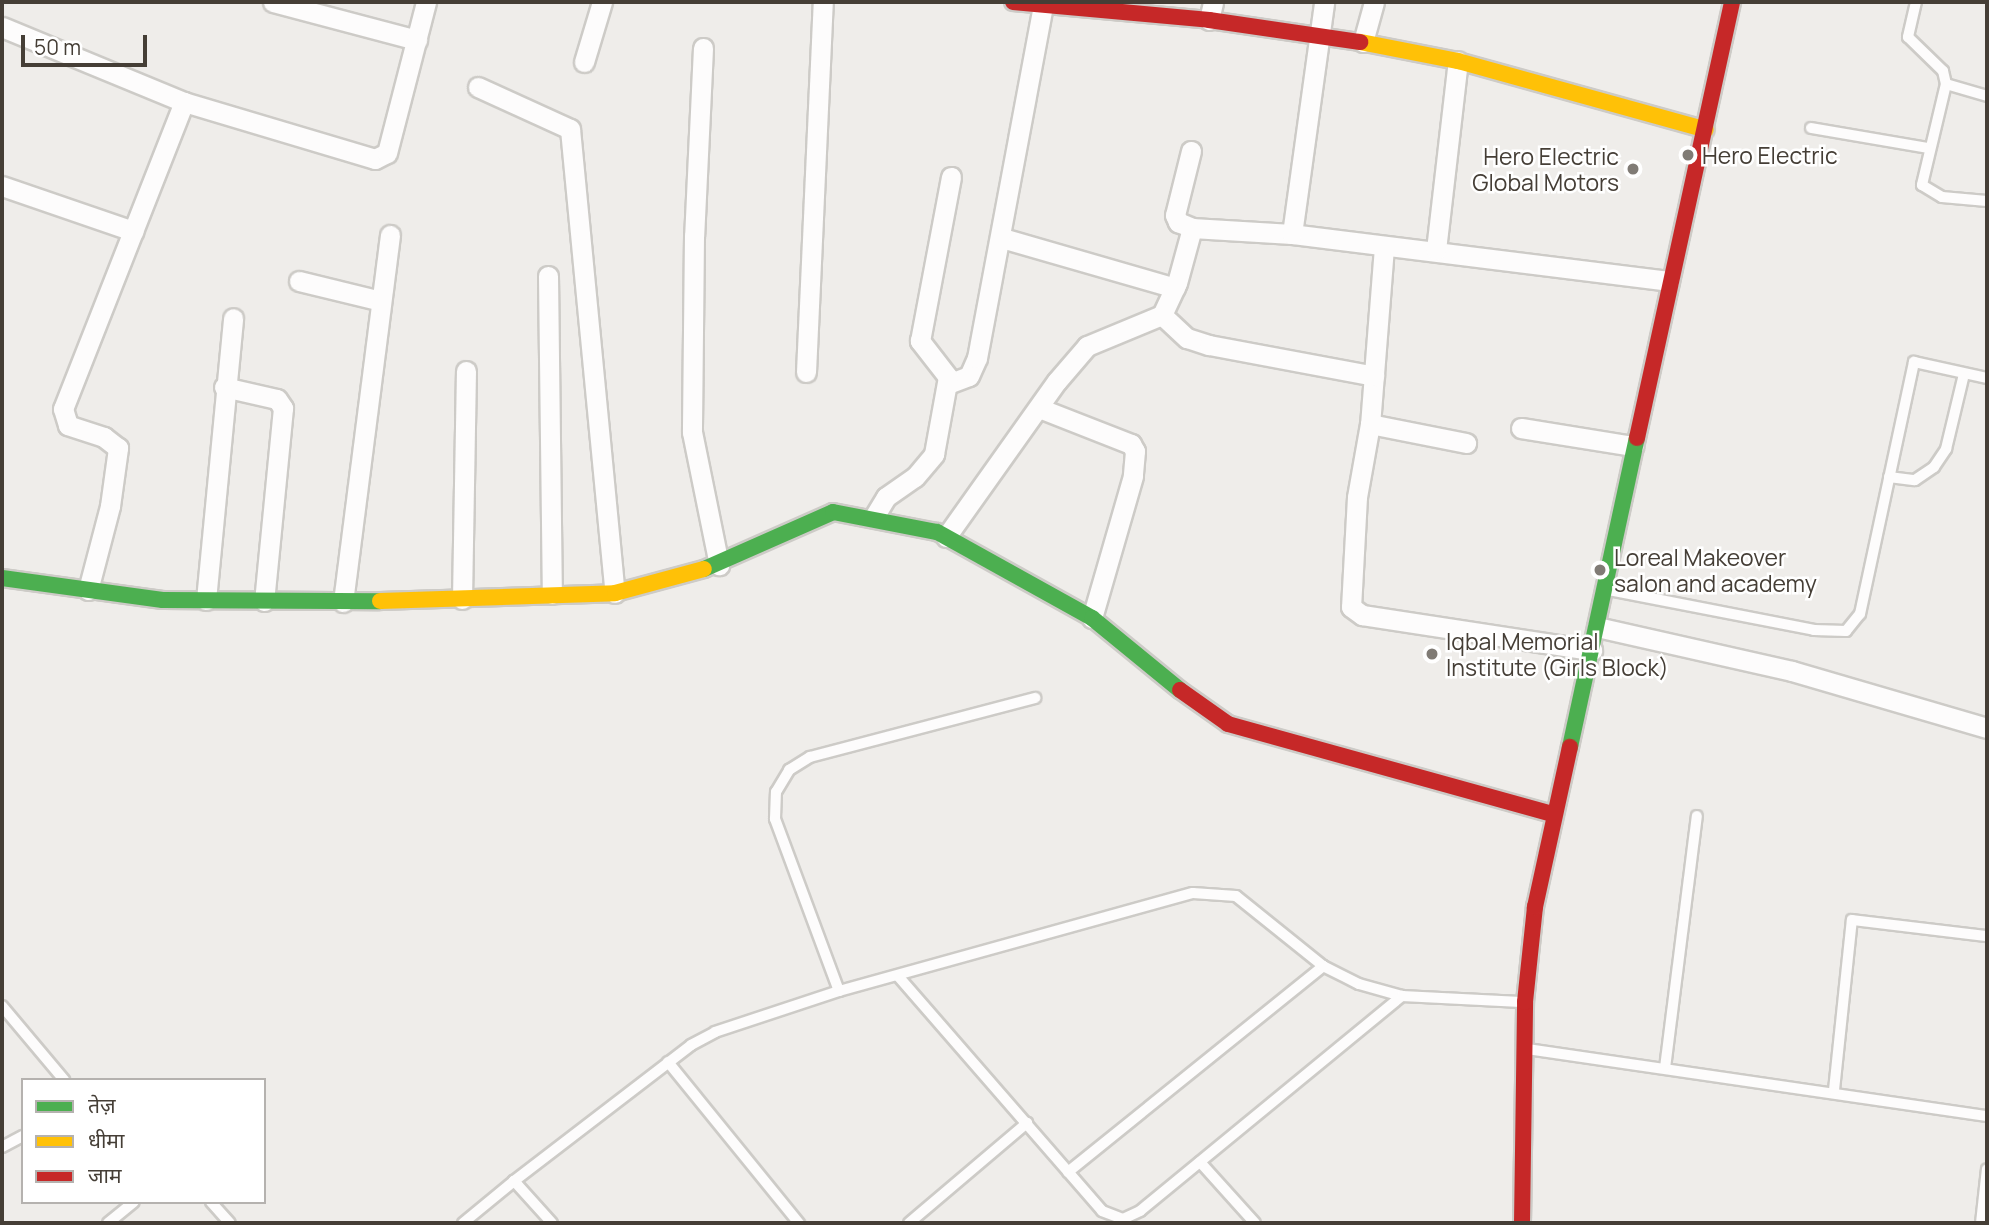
<!DOCTYPE html>
<html>
<head>
<meta charset="utf-8">
<style>
  body { margin:0 }
  #map { position:relative; width:1989px; height:1225px; overflow:hidden; background:#efedea; font-family:Manrope,"Noto Sans Devanagari",sans-serif }
  div>[style] { position:absolute }
  .roads { filter:drop-shadow(2px 0 #cdcbc7) drop-shadow(-2px 0 #cdcbc7) drop-shadow(0 2px #cdcbc7) drop-shadow(0 -2px #cdcbc7) }
  .lane>* { height:10px; margin:-5px; padding:0 5px; transform-origin:5px; border-radius:5px; background:#fdfcfc }
  .street>* { height:19px; margin:-9.5px; padding:0 9.5px; transform-origin:9.5px; border-radius:9.5px; background:#fdfcfc }
  .fast>* { height:16px; margin:-8px; padding:0 8px; transform-origin:8px; border-radius:8px; background:#4caf50 }
  .slow>* { height:16px; margin:-8px; padding:0 8px; transform-origin:8px; border-radius:8px; background:#ffc107 }
  .jam>* { height:16px; margin:-8px; padding:0 8px; transform-origin:8px; border-radius:8px; background:#c62828 }
  .dots>* { width:19px; height:19px; translate:-50% -50%; box-sizing:border-box; border:4px solid #fff; border-radius:50% }
  span { translate:-50% -50%; white-space:nowrap; text-align:center; line-height:1.15; -webkit-text-stroke:5px #fff; paint-order:stroke }
  .poi-label { font-size:23px; color:#453e36 }
  .left { translate:0 -50%; text-align:left }
  .right { translate:-100% -50%; text-align:right }
  .frame { position:absolute; inset:0; border:4px solid #453e36; pointer-events:none }
  .legend { position:absolute; left:21px; top:1078px; width:245px; height:126px; box-sizing:border-box; background:#fff; border:2px solid #b5b2af; margin:0; padding:9px 12px; list-style:none; font-size:21px; color:#453e36 }
  .legend li { display:flex; align-items:center; gap:14px; height:35px }
  .legend b { width:35px; border:2px solid #b5b2af }
  .scale { position:absolute; left:21px; top:35px; width:126px; height:32px; box-sizing:border-box; border:4px solid #453e36; border-top:0; padding-left:9px; font-size:21px; line-height:24px; white-space:nowrap; color:#453e36; -webkit-text-stroke:5px #fff; paint-order:stroke }
</style>
</head>
<body>
<div id="map">
  <div class="roads">
    <div class="lane">
      <div style="left:1916px;top:2px;width:36px;rotate:103deg"></div>
      <div style="left:1908px;top:37px;width:49px;rotate:44.2deg"></div>
      <div style="left:1943px;top:71px;width:13px;rotate:77deg"></div>
      <div style="left:1946px;top:84px;width:104px;rotate:103.4deg"></div>
      <div style="left:1922px;top:185px;width:23px;rotate:31deg"></div>
      <div style="left:1942px;top:197px;width:45px;rotate:5.1deg"></div>
      <div style="left:1946px;top:84px;width:43px;rotate:16.3deg"></div>
      <div style="left:1811px;top:128px;width:119px;rotate:9.7deg"></div>
      <div style="left:1889px;top:477px;width:26px;rotate:7deg"></div>
      <div style="left:1915px;top:480px;width:23px;rotate:-34deg"></div>
      <div style="left:1934px;top:467px;width:22px;rotate:-56deg"></div>
      <div style="left:1946px;top:449px;width:77px;rotate:-76.5deg"></div>
      <div style="left:1609px;top:590px;width:209px;rotate:11deg"></div>
      <div style="left:1814px;top:630px;width:32px;rotate:2deg"></div>
      <div style="left:1846px;top:631px;width:22px;rotate:-51deg"></div>
      <div style="left:1860px;top:614px;width:258px;rotate:-77.9deg"></div>
      <div style="left:1914px;top:362px;width:75px;rotate:12.4deg"></div>
      <div style="left:898px;top:976px;width:311px;rotate:49deg"></div>
      <div style="left:1102px;top:1211px;width:22px;rotate:21deg"></div>
      <div style="left:1123px;top:1219px;width:19px;rotate:-25deg"></div>
      <div style="left:1140px;top:1211px;width:339px;rotate:-39.4deg"></div>
      <div style="left:839px;top:991px;width:184px;rotate:-110.4deg"></div>
      <div style="left:775px;top:819px;width:27px;rotate:-88deg"></div>
      <div style="left:776px;top:792px;width:26px;rotate:-59deg"></div>
      <div style="left:789px;top:770px;width:25px;rotate:-32deg"></div>
      <div style="left:810px;top:757px;width:233px;rotate:-14.7deg"></div>
      <div style="left:2px;top:1006px;width:97px;rotate:50deg"></div>
      <div style="left:1527px;top:1049px;width:465px;rotate:8.3deg"></div>
      <div style="left:668px;top:1062px;width:208px;rotate:50.9deg"></div>
      <div style="left:1665px;top:1068px;width:254px;rotate:-82.8deg"></div>
      <div style="left:1834px;top:1090px;width:171px;rotate:-84deg"></div>
      <div style="left:1852px;top:920px;width:136px;rotate:6.8deg"></div>
      <div style="left:2px;top:1147px;width:24px;rotate:-28deg"></div>
      <div style="left:1200px;top:1162px;width:82px;rotate:48deg"></div>
      <div style="left:1068px;top:1172px;width:328px;rotate:-38.9deg"></div>
      <div style="left:211px;top:1202px;width:28px;rotate:48deg"></div>
      <div style="left:108px;top:1223px;width:33px;rotate:-39deg"></div>
      <div style="left:463px;top:1223px;width:66px;rotate:-39.5deg"></div>
      <div style="left:552px;top:1223px;width:57px;rotate:-132.1deg"></div>
      <div style="left:514px;top:1181px;width:223px;rotate:-37.5deg"></div>
      <div style="left:691px;top:1045px;width:27px;rotate:-28deg"></div>
      <div style="left:715px;top:1032px;width:131px;rotate:-18.3deg"></div>
      <div style="left:839px;top:991px;width:367px;rotate:-15.5deg"></div>
      <div style="left:1193px;top:893px;width:43px;rotate:4deg"></div>
      <div style="left:1236px;top:896px;width:112px;rotate:38.8deg"></div>
      <div style="left:1323px;top:966px;width:40px;rotate:26.6deg"></div>
      <div style="left:1359px;top:984px;width:45px;rotate:15.6deg"></div>
      <div style="left:1402px;top:996px;width:119px;rotate:2.9deg"></div>
      <div style="left:909px;top:1223px;width:155px;rotate:-40.3deg"></div>
      <div style="left:1981px;top:1223px;width:54px;rotate:-83.7deg"></div>
    </div>
    <div class="street">
      <div style="left:273px;top:2px;width:149px;rotate:14.8deg"></div>
      <div style="left:1209px;top:20px;width:18px;rotate:-77deg"></div>
      <div style="left:2px;top:27px;width:197px;rotate:22.4deg"></div>
      <div style="left:184px;top:102px;width:199px;rotate:16.6deg"></div>
      <div style="left:375px;top:159px;width:13px;rotate:-27deg"></div>
      <div style="left:387px;top:153px;width:156px;rotate:-75.5deg"></div>
      <div style="left:1363px;top:42px;width:41px;rotate:-74.6deg"></div>
      <div style="left:703px;top:48px;width:188px;rotate:92.7deg"></div>
      <div style="left:694px;top:236px;width:196px;rotate:90.6deg"></div>
      <div style="left:692px;top:432px;width:136px;rotate:78.5deg"></div>
      <div style="left:584px;top:62px;width:63px;rotate:-73.3deg"></div>
      <div style="left:478px;top:87px;width:101px;rotate:24.5deg"></div>
      <div style="left:570px;top:129px;width:466px;rotate:84.5deg"></div>
      <div style="left:1191px;top:151px;width:66px;rotate:104deg"></div>
      <div style="left:1175px;top:215px;width:8px;rotate:67deg"></div>
      <div style="left:1178px;top:222px;width:15px;rotate:23deg"></div>
      <div style="left:1192px;top:228px;width:100px;rotate:3.4deg"></div>
      <div style="left:1292px;top:234px;width:380px;rotate:7.1deg"></div>
      <div style="left:2px;top:186px;width:139px;rotate:19deg"></div>
      <div style="left:1292px;top:234px;width:234px;rotate:-82.1deg"></div>
      <div style="left:1002px;top:238px;width:180px;rotate:16.1deg"></div>
      <div style="left:1384px;top:247px;width:178px;rotate:94.5deg"></div>
      <div style="left:1370px;top:424px;width:74px;rotate:100.1deg"></div>
      <div style="left:1357px;top:497px;width:110px;rotate:93.1deg"></div>
      <div style="left:1351px;top:607px;width:14px;rotate:36deg"></div>
      <div style="left:1362px;top:615px;width:233px;rotate:8.7deg"></div>
      <div style="left:1436px;top:250px;width:190px;rotate:-83.4deg"></div>
      <div style="left:548px;top:276px;width:318px;rotate:89.3deg"></div>
      <div style="left:299px;top:281px;width:84px;rotate:13.7deg"></div>
      <div style="left:1162px;top:315px;width:34px;rotate:43deg"></div>
      <div style="left:1187px;top:338px;width:23px;rotate:18deg"></div>
      <div style="left:1209px;top:345px;width:168px;rotate:10.6deg"></div>
      <div style="left:806px;top:372px;width:370px;rotate:-87.4deg"></div>
      <div style="left:948px;top:384px;width:22px;rotate:-21deg"></div>
      <div style="left:969px;top:376px;width:20px;rotate:-66deg"></div>
      <div style="left:977px;top:358px;width:359px;rotate:-79.4deg"></div>
      <div style="left:224px;top:387px;width:54px;rotate:12.8deg"></div>
      <div style="left:277px;top:399px;width:11px;rotate:56deg"></div>
      <div style="left:283px;top:408px;width:194px;rotate:95.6deg"></div>
      <div style="left:1039px;top:408px;width:99px;rotate:21.4deg"></div>
      <div style="left:1131px;top:444px;width:8px;rotate:60deg"></div>
      <div style="left:1135px;top:451px;width:25px;rotate:95deg"></div>
      <div style="left:1133px;top:476px;width:148px;rotate:106.1deg"></div>
      <div style="left:1370px;top:424px;width:98px;rotate:11.2deg"></div>
      <div style="left:1521px;top:428px;width:114px;rotate:9.1deg"></div>
      <div style="left:874px;top:517px;width:23px;rotate:-59deg"></div>
      <div style="left:886px;top:497px;width:35px;rotate:-35deg"></div>
      <div style="left:915px;top:477px;width:30px;rotate:-50deg"></div>
      <div style="left:934px;top:454px;width:78px;rotate:-79.7deg"></div>
      <div style="left:948px;top:377px;width:46px;rotate:-127.9deg"></div>
      <div style="left:920px;top:341px;width:167px;rotate:-79.3deg"></div>
      <div style="left:946px;top:537px;width:191px;rotate:-54.6deg"></div>
      <div style="left:1057px;top:381px;width:46px;rotate:-49.4deg"></div>
      <div style="left:1087px;top:346px;width:81px;rotate:-22.5deg"></div>
      <div style="left:1162px;top:315px;width:35px;rotate:-65deg"></div>
      <div style="left:1177px;top:283px;width:57px;rotate:-74.7deg"></div>
      <div style="left:88px;top:590px;width:87px;rotate:-75.3deg"></div>
      <div style="left:110px;top:506px;width:59px;rotate:-82.1deg"></div>
      <div style="left:118px;top:448px;width:18px;rotate:-142deg"></div>
      <div style="left:104px;top:437px;width:38px;rotate:-162deg"></div>
      <div style="left:68px;top:425px;width:17px;rotate:-107deg"></div>
      <div style="left:63px;top:409px;width:330px;rotate:-68.5deg"></div>
      <div style="left:462px;top:599px;width:228px;rotate:-89deg"></div>
      <div style="left:206px;top:600px;width:283px;rotate:-84.5deg"></div>
      <div style="left:343px;top:602px;width:370px;rotate:-82.7deg"></div>
      <div style="left:1597px;top:627px;width:200px;rotate:12.7deg"></div>
      <div style="left:1792px;top:671px;width:203px;rotate:16.3deg"></div>
    </div>
    <div class="fast">
      <div style="left:704px;top:569px;width:141px;rotate:-23.8deg"></div>
      <div style="left:833px;top:512px;width:106px;rotate:10.9deg"></div>
      <div style="left:937px;top:532px;width:177px;rotate:29deg"></div>
      <div style="left:1092px;top:618px;width:114px;rotate:39.3deg"></div>
      <div style="left:2px;top:578px;width:162px;rotate:7.8deg"></div>
      <div style="left:163px;top:600px;width:217px;rotate:0.3deg"></div>
      <div style="left:1570px;top:747px;width:316px;rotate:-77.8deg"></div>
    </div>
    <div class="slow">
      <div style="left:1360px;top:42px;width:100px;rotate:11deg"></div>
      <div style="left:1458px;top:61px;width:257px;rotate:15.5deg"></div>
      <div style="left:380px;top:601px;width:235px;rotate:-1.9deg"></div>
      <div style="left:615px;top:593px;width:92px;rotate:-15.1deg"></div>
    </div>
    <div class="jam">
      <div style="left:1013px;top:2px;width:197px;rotate:5.2deg"></div>
      <div style="left:1209px;top:20px;width:153px;rotate:8.3deg"></div>
      <div style="left:1637px;top:438px;width:446px;rotate:-77.7deg"></div>
      <div style="left:1180px;top:690px;width:59px;rotate:35.3deg"></div>
      <div style="left:1228px;top:724px;width:337px;rotate:15.5deg"></div>
      <div style="left:1522px;top:1223px;width:221px;rotate:-89.2deg"></div>
      <div style="left:1525px;top:1002px;width:96px;rotate:-84deg"></div>
      <div style="left:1535px;top:907px;width:164px;rotate:-77.7deg"></div>
    </div>
  </div>
  <div class="dots">
    <div style="left:1688px;top:155px;background:#807b75"></div>
    <div style="left:1633px;top:169px;background:#807b75"></div>
    <div style="left:1600px;top:570px;background:#807b75"></div>
    <div style="left:1432px;top:654px;background:#807b75"></div>
  </div>
  <div class="poi-label">
    <span class="left" style="left:1702px;top:155px">Hero Electric</span>
    <span class="right" style="left:1619px;top:169px">Hero Electric<br>Global Motors</span>
    <span class="left" style="left:1614px;top:570px">Loreal Makeover<br>salon and academy</span>
    <span class="left" style="left:1446px;top:654px">Iqbal Memorial<br>Institute (Girls Block)</span>
  </div>
  <div class="frame"></div>
  <ul class="legend">
  <li><b style="height:9px;background:#4caf50"></b>तेज़</li>
  <li><b style="height:9px;background:#ffc107"></b>धीमा</li>
  <li><b style="height:9px;background:#c62828"></b>जाम</li>
  </ul>
  <div class="scale">50 m</div>
</div>
</body>
</html>
